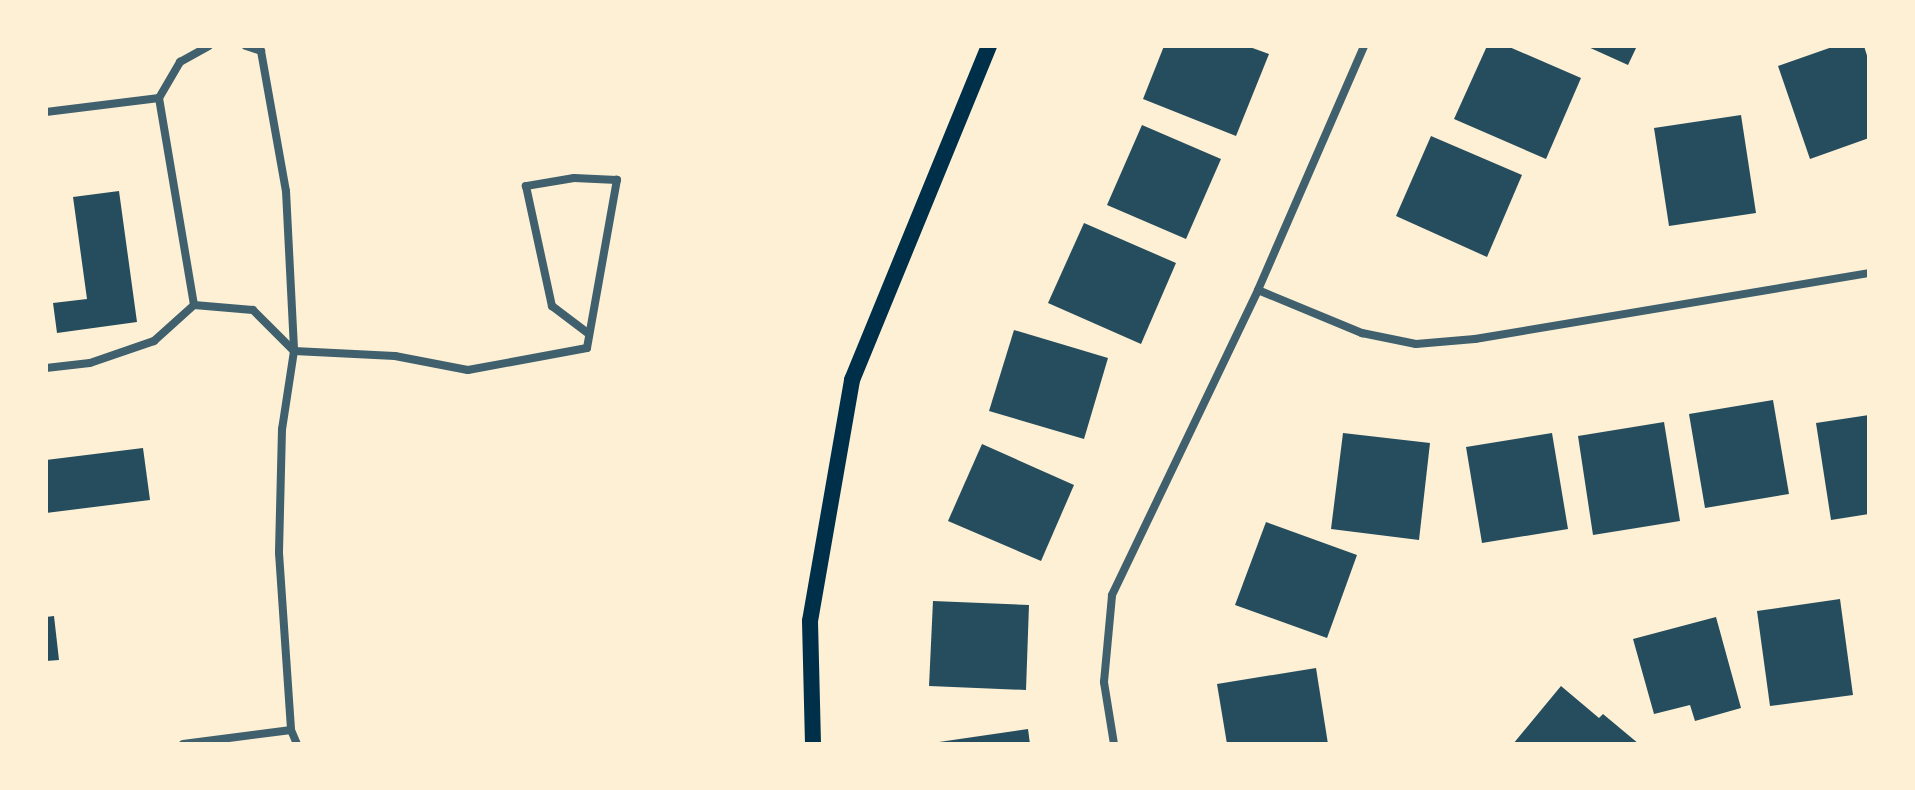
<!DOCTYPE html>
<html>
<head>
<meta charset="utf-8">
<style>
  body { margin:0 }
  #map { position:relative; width:1915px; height:790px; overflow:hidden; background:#fdf0d5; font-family:Quicksand,sans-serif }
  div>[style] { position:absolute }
  .building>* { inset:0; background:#264d5e }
  .minor>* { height:8px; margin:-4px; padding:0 4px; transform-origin:4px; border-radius:4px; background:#3f606c }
  .secondary>* { height:16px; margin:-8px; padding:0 8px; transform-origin:8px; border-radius:8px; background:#003049 }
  span { translate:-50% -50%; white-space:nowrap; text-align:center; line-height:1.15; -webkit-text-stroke:6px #fdf0d5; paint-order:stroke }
  .frame { position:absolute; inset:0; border:48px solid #fdf0d5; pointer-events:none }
</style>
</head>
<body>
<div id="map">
  <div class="building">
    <div style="clip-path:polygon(1164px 46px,1247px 46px,1269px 54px,1236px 136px,1143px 99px)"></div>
    <div style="clip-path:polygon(1487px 46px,1507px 46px,1581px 78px,1546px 159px,1454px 119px)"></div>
    <div style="clip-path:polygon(1586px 46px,1637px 46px,1628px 65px)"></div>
    <div style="clip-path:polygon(1835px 46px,1864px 46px,1869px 62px,1869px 138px,1810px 159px,1778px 66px)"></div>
    <div style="clip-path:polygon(1741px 115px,1756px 213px,1669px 226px,1654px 128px)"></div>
    <div style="clip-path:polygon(1142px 125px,1221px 159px,1186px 239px,1107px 205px)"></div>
    <div style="clip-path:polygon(1431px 136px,1522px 175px,1487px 257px,1396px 216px)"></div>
    <div style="clip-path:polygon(119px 191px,137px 322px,57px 333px,53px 303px,87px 299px,73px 197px)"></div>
    <div style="clip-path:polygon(1084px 223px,1176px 263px,1141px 344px,1048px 303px)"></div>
    <div style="clip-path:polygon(1014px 330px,1108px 358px,1084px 439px,989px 411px)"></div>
    <div style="clip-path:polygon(1773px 400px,1789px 494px,1705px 508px,1689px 414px)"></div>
    <div style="clip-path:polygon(1869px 415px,1869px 514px,1831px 520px,1816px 423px)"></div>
    <div style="clip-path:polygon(1664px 422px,1680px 521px,1593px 535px,1578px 436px)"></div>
    <div style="clip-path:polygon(1343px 433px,1430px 443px,1419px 540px,1331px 529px)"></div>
    <div style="clip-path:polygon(1552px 433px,1568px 529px,1482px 543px,1466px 447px)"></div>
    <div style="clip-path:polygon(982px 444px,1074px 485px,1041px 561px,948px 521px)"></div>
    <div style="clip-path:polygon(143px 448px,150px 500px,46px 513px,46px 460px)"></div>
    <div style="clip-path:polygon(1266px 522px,1357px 555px,1327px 638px,1235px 605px)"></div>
    <div style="clip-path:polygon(1840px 599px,1853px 695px,1770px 706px,1757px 611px)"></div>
    <div style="clip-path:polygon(933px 601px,1029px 605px,1026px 690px,929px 686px)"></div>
    <div style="clip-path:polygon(54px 616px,59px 660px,46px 661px,46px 617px)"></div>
    <div style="clip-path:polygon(1716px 617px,1741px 708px,1695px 721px,1690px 705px,1654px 714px,1633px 639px)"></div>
    <div style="clip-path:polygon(1316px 668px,1328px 744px,1227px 744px,1217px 684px)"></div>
    <div style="clip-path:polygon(1561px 686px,1599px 718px,1603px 714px,1639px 744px,1513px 744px)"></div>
    <div style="clip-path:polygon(1028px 729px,1030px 744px,939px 744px,939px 742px)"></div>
  </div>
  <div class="minor">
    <div style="left:246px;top:46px;width:16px;rotate:18deg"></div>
    <div style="left:261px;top:51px;width:142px;rotate:79.9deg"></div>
    <div style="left:286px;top:191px;width:160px;rotate:87.1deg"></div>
    <div style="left:294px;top:351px;width:79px;rotate:98.7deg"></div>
    <div style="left:282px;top:429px;width:124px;rotate:91.4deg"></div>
    <div style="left:279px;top:553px;width:177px;rotate:86.1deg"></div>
    <div style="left:291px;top:730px;width:15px;rotate:67deg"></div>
    <div style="left:159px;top:98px;width:210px;rotate:80.4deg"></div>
    <div style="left:159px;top:98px;width:42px;rotate:-59.7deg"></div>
    <div style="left:180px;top:62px;width:33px;rotate:-29deg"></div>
    <div style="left:46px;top:112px;width:114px;rotate:-7.1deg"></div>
    <div style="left:1258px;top:290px;width:113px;rotate:22.5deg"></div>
    <div style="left:1362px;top:333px;width:55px;rotate:11.5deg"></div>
    <div style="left:1416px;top:344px;width:59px;rotate:-4.8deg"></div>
    <div style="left:1475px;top:339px;width:399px;rotate:-9.5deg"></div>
    <div style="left:294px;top:351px;width:101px;rotate:2.8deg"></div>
    <div style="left:395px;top:356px;width:74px;rotate:10.9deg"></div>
    <div style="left:468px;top:370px;width:121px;rotate:-10.5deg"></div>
    <div style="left:587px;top:348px;width:171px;rotate:-79.9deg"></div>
    <div style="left:617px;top:180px;width:43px;rotate:-177.3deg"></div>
    <div style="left:574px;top:178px;width:49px;rotate:170.5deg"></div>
    <div style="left:526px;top:186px;width:123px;rotate:77.8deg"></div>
    <div style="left:552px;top:306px;width:46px;rotate:37.1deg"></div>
    <div style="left:46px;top:368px;width:44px;rotate:-6.5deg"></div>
    <div style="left:90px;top:363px;width:68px;rotate:-19deg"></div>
    <div style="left:154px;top:341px;width:54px;rotate:-42deg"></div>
    <div style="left:194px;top:305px;width:59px;rotate:4.8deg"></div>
    <div style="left:253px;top:310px;width:57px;rotate:45deg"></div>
    <div style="left:183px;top:744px;width:109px;rotate:-7.4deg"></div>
    <div style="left:1114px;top:744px;width:63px;rotate:-99.2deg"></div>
    <div style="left:1104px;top:682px;width:87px;rotate:-84.7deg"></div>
    <div style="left:1112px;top:595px;width:338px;rotate:-64.4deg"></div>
    <div style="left:1258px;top:290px;width:266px;rotate:-66.5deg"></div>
  </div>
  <div class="secondary">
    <div style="left:813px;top:744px;width:123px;rotate:-91.4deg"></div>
    <div style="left:810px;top:621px;width:245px;rotate:-80.1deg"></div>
    <div style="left:852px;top:380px;width:361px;rotate:-67.7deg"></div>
  </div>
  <div class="frame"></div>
</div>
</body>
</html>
